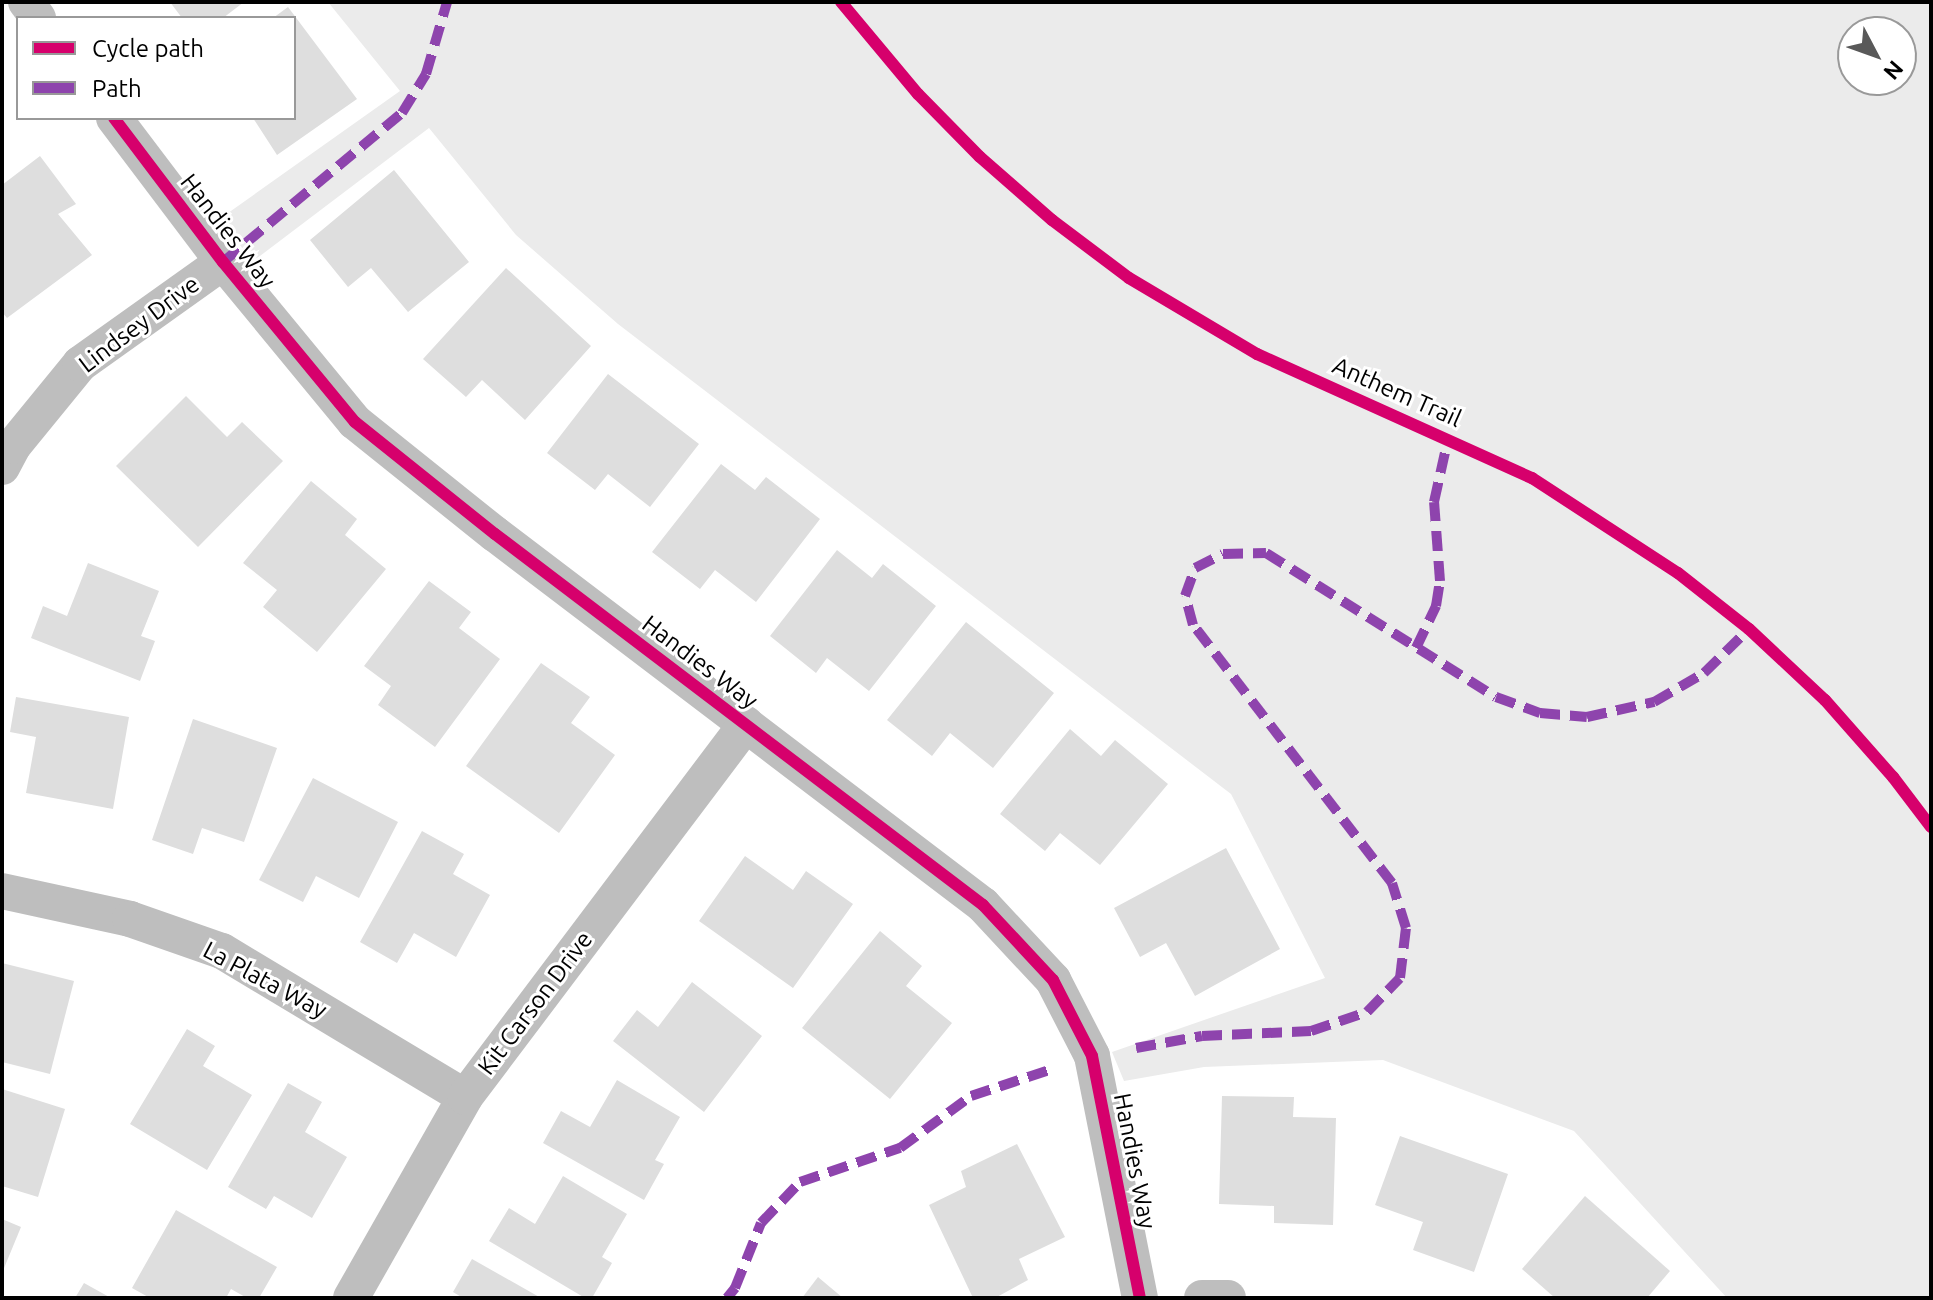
<!DOCTYPE html>
<html>
<head>
<meta charset="utf-8">
<style>
  body { margin:0 }
  #map { position:relative; width:1933px; height:1300px; overflow:hidden; background:#fff; font-family:Ubuntu,sans-serif }
  div>[style] { position:absolute }
  .green>* { inset:0; background:#ebebeb }
  .building>* { inset:0; background:#dedede }
  .minor>* { height:36px; margin:-18px; padding:0 18px; transform-origin:18px; border-radius:18px; background:#bebebe }
  .quiet>* { height:10px; margin-top:-5px; transform-origin:0; background:repeating-linear-gradient(90deg,#8e44ad 0 20px,transparent 0 30px) }
  .cycleway>* { height:12px; margin:-6px; padding:0 6px; transform-origin:6px; border-radius:6px; background:#d6006c }
  span { translate:-50% -50%; white-space:nowrap; text-align:center; line-height:1.15; -webkit-text-stroke:6px #fff; paint-order:stroke }
  .street-label { font-size:24px; color:#000 }
  .frame { position:absolute; inset:0; border:4px solid #000; pointer-events:none }
  .legend { position:absolute; left:16px; top:16px; width:280px; height:104px; box-sizing:border-box; background:#fff; border:2px solid #999; margin:0; padding:10px 14px; list-style:none; font-size:24px; color:#000 }
  .legend li { display:flex; align-items:center; gap:16px; height:40px }
  .legend b { width:40px; border:2px solid #999 }
  .north { position:absolute; left:1837px; top:16px; width:80px; height:80px; box-sizing:border-box; background:#fff; border:2px solid #999; border-radius:50%; rotate:131deg; font-size:22px; font-weight:700; line-height:32px; text-align:center; color:#000 }
  .north::after { content:''; display:block; margin:auto; width:28px; height:36px; background:#595959; clip-path:polygon(50% 0,100% 100%,50% 72%,0 100%) }
</style>
</head>
<body>
<div id="map">
  <div class="green">
    <div style="clip-path:polygon(evenodd,328px 2px,1931px 2px,1931px 1298px,1727px 1298px,1574px 1131px,1383px 1060px,1204px 1067px,1124px 1081px,1112px 1052px,1325px 978px,1231px 794px,618px 324px,516px 235px,429px 128px,252px 262px,221px 218px,400px 91px,328px 2px,1853px 32px,1901px 32px,1901px 80px,1853px 80px,1853px 32px)"></div>
  </div>
  <div class="building">
    <div style="clip-path:polygon(170px 2px,244px 2px,223px 18px,182px 18px)"></div>
    <div style="clip-path:polygon(288px 7px,357px 99px,277px 155px,253px 118px,294px 118px,294px 18px,273px 18px)"></div>
    <div style="clip-path:polygon(40px 156px,76px 204px,58px 214px,92px 255px,7px 318px,2px 312px,2px 185px)"></div>
    <div style="clip-path:polygon(394px 170px,469px 262px,408px 312px,371px 268px,348px 287px,310px 240px)"></div>
    <div style="clip-path:polygon(506px 268px,591px 346px,525px 420px,482px 380px,466px 397px,423px 359px)"></div>
    <div style="clip-path:polygon(608px 374px,699px 444px,650px 507px,608px 474px,595px 490px,547px 453px)"></div>
    <div style="clip-path:polygon(186px 396px,227px 437px,242px 422px,283px 461px,198px 547px,116px 466px)"></div>
    <div style="clip-path:polygon(721px 464px,755px 490px,766px 477px,820px 519px,756px 602px,715px 570px,700px 589px,652px 552px)"></div>
    <div style="clip-path:polygon(311px 481px,357px 519px,345px 535px,386px 569px,317px 652px,263px 607px,277px 590px,243px 563px)"></div>
    <div style="clip-path:polygon(837px 550px,872px 578px,883px 564px,936px 606px,869px 691px,827px 658px,816px 673px,770px 636px)"></div>
    <div style="clip-path:polygon(88px 563px,159px 591px,141px 636px,155px 641px,140px 681px,31px 638px,43px 606px,67px 616px)"></div>
    <div style="clip-path:polygon(429px 581px,471px 612px,459px 628px,500px 659px,435px 747px,378px 705px,391px 686px,364px 666px)"></div>
    <div style="clip-path:polygon(966px 622px,1054px 693px,993px 768px,950px 733px,932px 756px,887px 720px)"></div>
    <div style="clip-path:polygon(541px 663px,590px 697px,571px 723px,615px 755px,559px 833px,466px 766px)"></div>
    <div style="clip-path:polygon(16px 697px,129px 717px,113px 809px,26px 793px,36px 737px,10px 732px)"></div>
    <div style="clip-path:polygon(193px 719px,277px 748px,244px 842px,202px 828px,193px 854px,152px 840px)"></div>
    <div style="clip-path:polygon(1070px 729px,1101px 756px,1115px 740px,1168px 784px,1100px 865px,1060px 833px,1045px 851px,1000px 814px)"></div>
    <div style="clip-path:polygon(313px 778px,398px 822px,359px 898px,316px 876px,303px 902px,259px 880px)"></div>
    <div style="clip-path:polygon(422px 831px,464px 854px,453px 874px,490px 895px,456px 957px,414px 933px,397px 963px,360px 942px)"></div>
    <div style="clip-path:polygon(1226px 848px,1280px 949px,1195px 996px,1166px 943px,1140px 957px,1114px 908px)"></div>
    <div style="clip-path:polygon(745px 856px,793px 890px,806px 871px,853px 904px,793px 988px,699px 921px)"></div>
    <div style="clip-path:polygon(880px 931px,922px 966px,906px 986px,952px 1023px,890px 1099px,802px 1028px)"></div>
    <div style="clip-path:polygon(2px 963px,74px 981px,50px 1074px,2px 1062px)"></div>
    <div style="clip-path:polygon(692px 982px,762px 1036px,704px 1112px,613px 1041px,637px 1010px,658px 1027px)"></div>
    <div style="clip-path:polygon(187px 1029px,215px 1046px,203px 1066px,252px 1095px,207px 1170px,130px 1124px)"></div>
    <div style="clip-path:polygon(617px 1080px,680px 1117px,655px 1160px,664px 1164px,644px 1200px,543px 1143px,561px 1111px,590px 1127px)"></div>
    <div style="clip-path:polygon(288px 1083px,322px 1102px,305px 1132px,347px 1157px,312px 1218px,274px 1196px,266px 1209px,228px 1187px)"></div>
    <div style="clip-path:polygon(2px 1089px,65px 1109px,38px 1197px,2px 1186px)"></div>
    <div style="clip-path:polygon(1222px 1096px,1294px 1097px,1293px 1117px,1336px 1118px,1333px 1225px,1274px 1223px,1274px 1206px,1219px 1204px)"></div>
    <div style="clip-path:polygon(1400px 1136px,1508px 1174px,1474px 1272px,1413px 1250px,1423px 1222px,1375px 1205px)"></div>
    <div style="clip-path:polygon(1017px 1144px,1065px 1237px,1019px 1259px,1028px 1280px,995px 1298px,973px 1298px,929px 1205px,966px 1187px,961px 1171px)"></div>
    <div style="clip-path:polygon(563px 1176px,627px 1214px,602px 1257px,612px 1263px,592px 1298px,585px 1298px,489px 1241px,509px 1208px,535px 1224px)"></div>
    <div style="clip-path:polygon(1585px 1196px,1670px 1271px,1647px 1298px,1555px 1298px,1522px 1269px)"></div>
    <div style="clip-path:polygon(176px 1210px,277px 1267px,259px 1298px,247px 1298px,231px 1289px,226px 1298px,150px 1298px,132px 1288px)"></div>
    <div style="clip-path:polygon(2px 1219px,21px 1227px,2px 1273px)"></div>
    <div style="clip-path:polygon(472px 1259px,541px 1298px,463px 1298px,453px 1292px)"></div>
    <div style="clip-path:polygon(818px 1277px,843px 1298px,802px 1298px)"></div>
    <div style="clip-path:polygon(84px 1283px,111px 1298px,75px 1298px)"></div>
  </div>
  <div class="minor">
    <div style="left:26px;top:2px;width:20px;rotate:53deg"></div>
    <div style="left:114px;top:118px;width:181px;rotate:52.9deg"></div>
    <div style="left:223px;top:262px;width:207px;rotate:50.5deg"></div>
    <div style="left:355px;top:422px;width:179px;rotate:38.7deg"></div>
    <div style="left:495px;top:534px;width:613px;rotate:37.24deg"></div>
    <div style="left:983px;top:905px;width:103px;rotate:47deg"></div>
    <div style="left:1053px;top:980px;width:85px;rotate:62.8deg"></div>
    <div style="left:1092px;top:1056px;width:247px;rotate:78.8deg"></div>
    <div style="left:2px;top:467px;width:24px;rotate:-62deg"></div>
    <div style="left:13px;top:446px;width:106px;rotate:-50.7deg"></div>
    <div style="left:80px;top:364px;width:176px;rotate:-35.5deg"></div>
    <div style="left:2px;top:891px;width:131px;rotate:12.3deg"></div>
    <div style="left:130px;top:919px;width:97px;rotate:19.2deg"></div>
    <div style="left:222px;top:951px;width:283px;rotate:31deg"></div>
    <div style="left:351px;top:1298px;width:231px;rotate:-60.4deg"></div>
    <div style="left:465px;top:1097px;width:467px;rotate:-53deg"></div>
    <div style="left:1202px;top:1298px;width:26px"></div>
  </div>
  <div class="quiet">
    <div style="left:223px;top:262px;width:233px;rotate:-39.8deg"></div>
    <div style="left:402px;top:113px;width:46px;rotate:-58.4deg"></div>
    <div style="left:426px;top:74px;width:75px;rotate:-73.7deg"></div>
    <div style="left:1416px;top:648px;width:47px;rotate:-64.5deg"></div>
    <div style="left:1436px;top:606px;width:25px;rotate:-81deg"></div>
    <div style="left:1440px;top:581px;width:79px;rotate:-94.3deg"></div>
    <div style="left:1434px;top:502px;width:65px;rotate:-77.5deg"></div>
    <div style="left:1136px;top:1048px;width:67px;rotate:-10.3deg"></div>
    <div style="left:1202px;top:1036px;width:109px;rotate:-2.6deg"></div>
    <div style="left:1311px;top:1031px;width:59px;rotate:-18.7deg"></div>
    <div style="left:1367px;top:1012px;width:47px;rotate:-45.9deg"></div>
    <div style="left:1400px;top:978px;width:50px;rotate:-83.2deg"></div>
    <div style="left:1406px;top:928px;width:47px;rotate:-107.3deg"></div>
    <div style="left:1392px;top:883px;width:326px;rotate:-127.6deg"></div>
    <div style="left:1193px;top:625px;width:30px;rotate:-105deg"></div>
    <div style="left:1185px;top:596px;width:30px;rotate:-70deg"></div>
    <div style="left:1195px;top:568px;width:31px;rotate:-27deg"></div>
    <div style="left:1223px;top:554px;width:43px;rotate:-1.3deg"></div>
    <div style="left:1266px;top:553px;width:271px;rotate:32.1deg"></div>
    <div style="left:1496px;top:697px;width:47px;rotate:20deg"></div>
    <div style="left:1540px;top:713px;width:47px;rotate:4.9deg"></div>
    <div style="left:1587px;top:717px;width:69px;rotate:-12.6deg"></div>
    <div style="left:1654px;top:702px;width:58px;rotate:-30.1deg"></div>
    <div style="left:1704px;top:673px;width:63px;rotate:-44.4deg"></div>
    <div style="left:727px;top:1298px;width:13px;rotate:-51deg"></div>
    <div style="left:735px;top:1288px;width:70px;rotate:-68.2deg"></div>
    <div style="left:761px;top:1223px;width:57px;rotate:-46.4deg"></div>
    <div style="left:800px;top:1182px;width:106px;rotate:-18.8deg"></div>
    <div style="left:900px;top:1148px;width:88px;rotate:-36.2deg"></div>
    <div style="left:971px;top:1096px;width:85px;rotate:-18.4deg"></div>
  </div>
  <div class="cycleway">
    <div style="left:841px;top:2px;width:120px;rotate:50.1deg"></div>
    <div style="left:918px;top:94px;width:88px;rotate:45.5deg"></div>
    <div style="left:980px;top:157px;width:96px;rotate:41.2deg"></div>
    <div style="left:1052px;top:220px;width:96px;rotate:37deg"></div>
    <div style="left:1129px;top:278px;width:149px;rotate:30.7deg"></div>
    <div style="left:1257px;top:354px;width:302px;rotate:24.3deg"></div>
    <div style="left:1532px;top:478px;width:174px;rotate:33.1deg"></div>
    <div style="left:1678px;top:573px;width:90px;rotate:38.3deg"></div>
    <div style="left:1749px;top:629px;width:104px;rotate:43.1deg"></div>
    <div style="left:1825px;top:700px;width:103px;rotate:48.6deg"></div>
    <div style="left:1893px;top:777px;width:63px;rotate:52.8deg"></div>
    <div style="left:114px;top:118px;width:181px;rotate:52.9deg"></div>
    <div style="left:223px;top:262px;width:207px;rotate:50.5deg"></div>
    <div style="left:355px;top:422px;width:179px;rotate:38.7deg"></div>
    <div style="left:495px;top:534px;width:613px;rotate:37.24deg"></div>
    <div style="left:983px;top:905px;width:103px;rotate:47deg"></div>
    <div style="left:1053px;top:980px;width:85px;rotate:62.8deg"></div>
    <div style="left:1092px;top:1056px;width:247px;rotate:78.8deg"></div>
  </div>
  <div class="street-label">
    <span style="left:228px;top:231px;rotate:52deg">Handies Way</span>
    <span style="left:139px;top:324px;rotate:-37deg">Lindsey Drive</span>
    <span style="left:1397px;top:392px;rotate:24deg">Anthem Trail</span>
    <span style="left:700px;top:662px;rotate:37deg">Handies Way</span>
    <span style="left:265px;top:980px;rotate:28deg">La Plata Way</span>
    <span style="left:535px;top:1003px;rotate:-53deg">Kit Carson Drive</span>
    <span style="left:1135px;top:1161px;rotate:79deg">Handies Way</span>
  </div>
  <div class="frame"></div>
  <ul class="legend">
  <li><b style="height:10px;background:#d6006c"></b>Cycle path</li>
  <li><b style="height:10px;background:#8e44ad"></b>Path</li>
  </ul>
  <div class="north">N</div>
</div>
</body>
</html>
